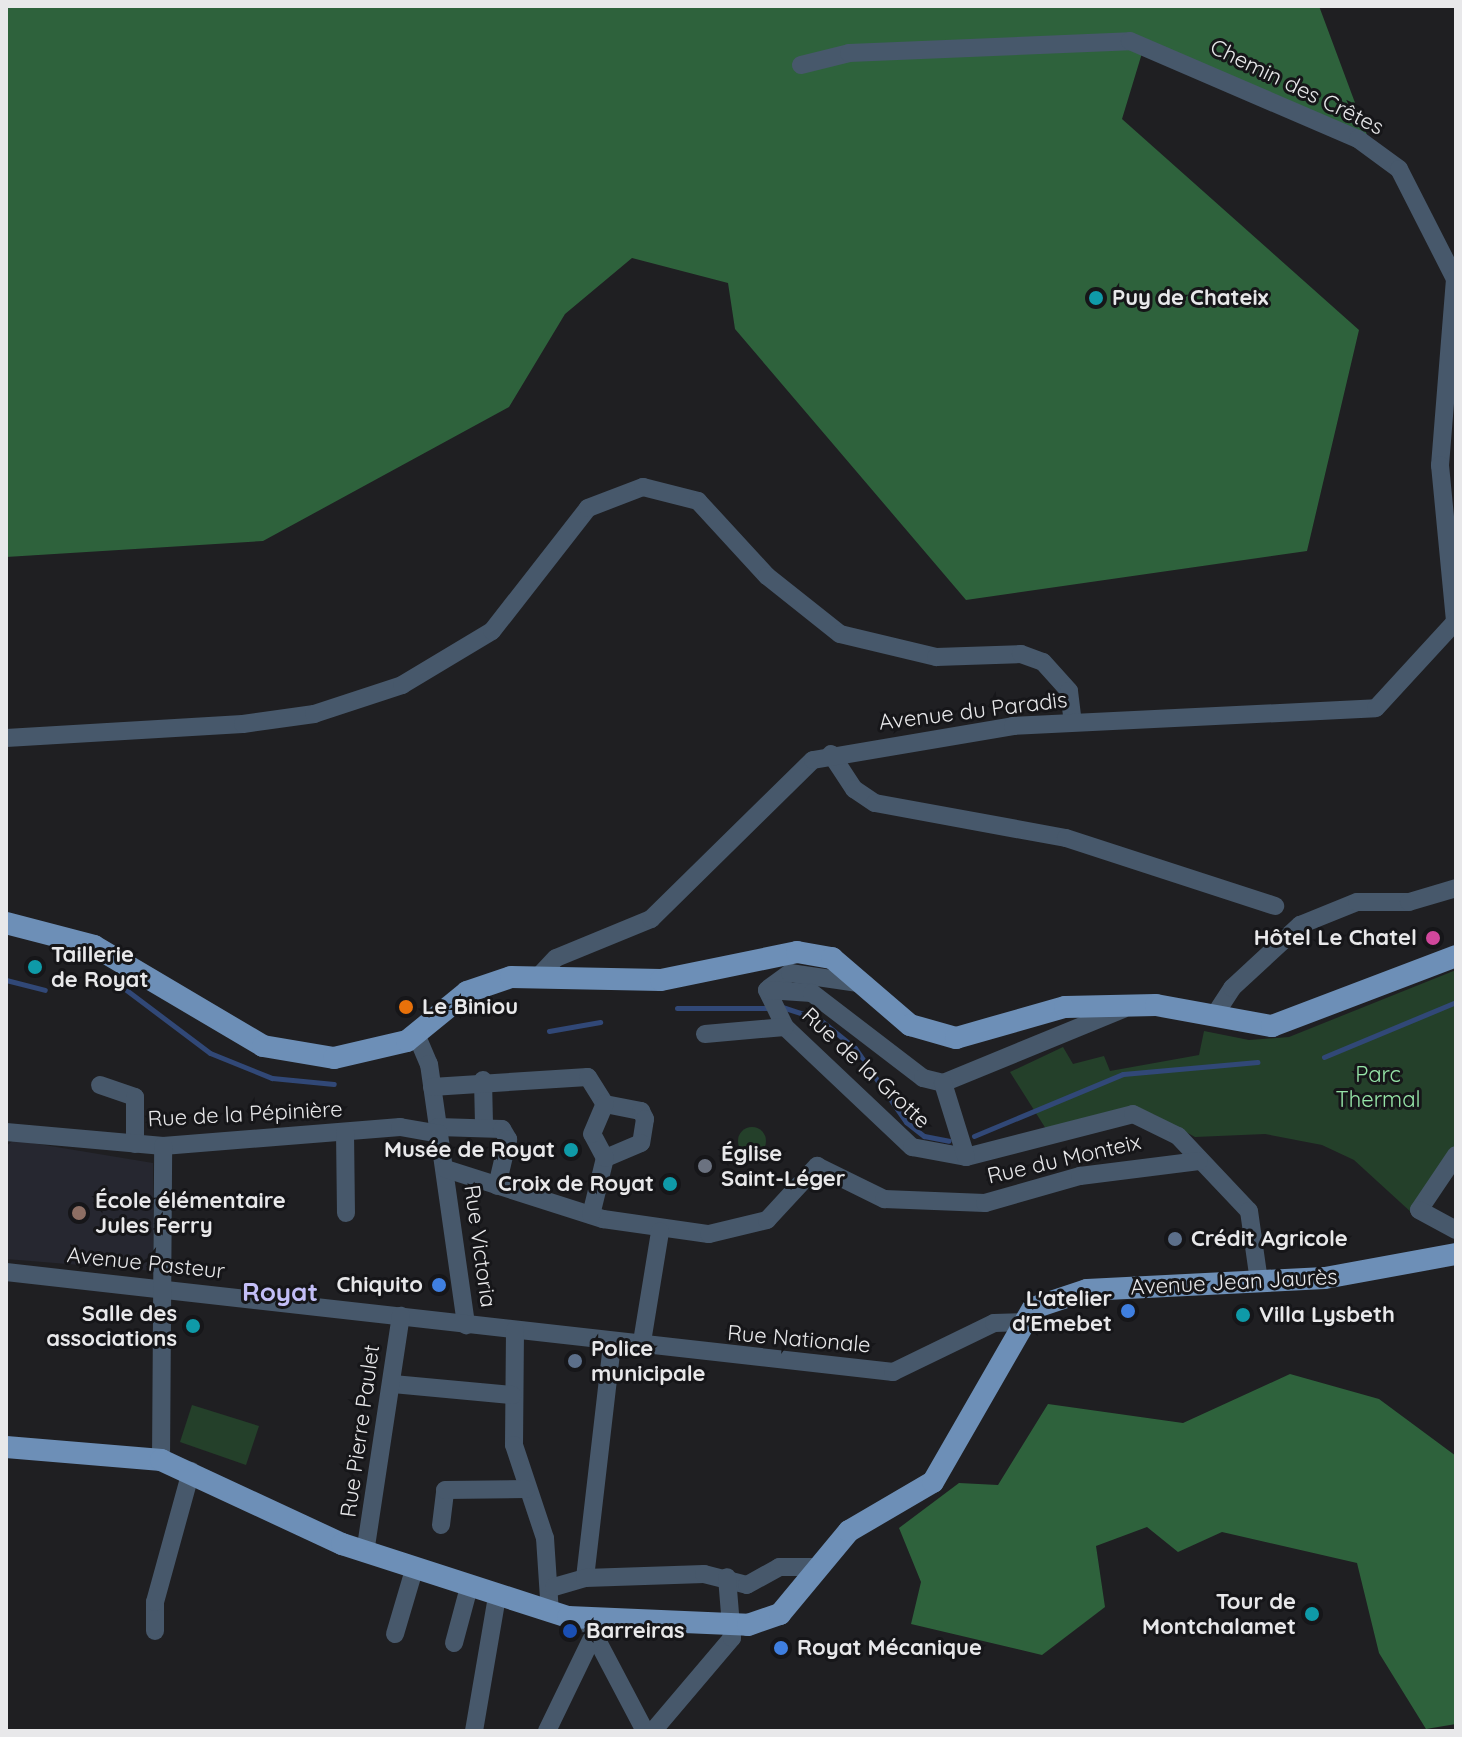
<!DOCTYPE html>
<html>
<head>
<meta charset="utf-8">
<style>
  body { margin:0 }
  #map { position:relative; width:1462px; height:1737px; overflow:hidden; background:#1f1f22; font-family:Quicksand,sans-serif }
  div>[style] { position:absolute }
  .built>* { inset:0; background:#262730 }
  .green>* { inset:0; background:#24402a }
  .round { border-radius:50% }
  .forest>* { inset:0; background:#2e623c }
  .stream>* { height:5px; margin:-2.5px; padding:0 2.5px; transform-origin:2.5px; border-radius:2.5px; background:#314877 }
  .minor>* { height:18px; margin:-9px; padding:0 9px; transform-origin:9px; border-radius:9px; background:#47586b }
  .major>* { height:22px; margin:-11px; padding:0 11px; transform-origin:11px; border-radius:11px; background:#6d8fb7 }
  .dots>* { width:22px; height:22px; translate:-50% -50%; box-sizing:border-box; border:4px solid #161619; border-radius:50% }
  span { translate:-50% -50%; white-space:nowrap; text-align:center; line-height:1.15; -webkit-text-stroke:6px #161619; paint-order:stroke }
  .street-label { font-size:22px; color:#e8e8ea }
  .poi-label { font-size:22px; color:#e8e8ea; font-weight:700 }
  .left { translate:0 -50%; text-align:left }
  .right { translate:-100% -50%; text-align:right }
  .park-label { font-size:22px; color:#96e5a8 }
  .quarter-label { font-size:26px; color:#c3bef7; font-weight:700 }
  .frame { position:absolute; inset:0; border:8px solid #e8e8ea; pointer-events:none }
</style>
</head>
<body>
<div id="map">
  <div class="built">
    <div style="clip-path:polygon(14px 1140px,153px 1163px,153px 1271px,6px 1259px,6px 1146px)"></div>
  </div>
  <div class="green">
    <div style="clip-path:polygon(1456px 970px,1456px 1162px,1412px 1213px,1354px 1160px,1322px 1145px,1265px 1134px,1195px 1137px,1153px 1114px,1046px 1129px,1010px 1072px,1063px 1047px,1073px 1064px,1104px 1056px,1110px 1071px,1199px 1055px,1204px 1031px,1249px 1040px,1289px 1037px)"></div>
    <div class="round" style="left:738px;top:1127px;width:28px;height:28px"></div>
    <div style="clip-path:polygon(192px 1405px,259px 1426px,246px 1465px,180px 1442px)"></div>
  </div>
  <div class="forest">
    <div style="clip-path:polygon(6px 6px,1319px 6px,1367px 135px,1146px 40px,1122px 119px,1359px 330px,1307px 551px,966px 600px,735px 329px,728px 283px,632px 258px,565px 314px,509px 407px,263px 541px,6px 557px)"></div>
    <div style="clip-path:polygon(1290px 1374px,1379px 1399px,1456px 1456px,1456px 1724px,1426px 1729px,1379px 1653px,1357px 1563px,1222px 1532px,1178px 1552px,1147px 1527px,1096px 1546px,1105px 1607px,1042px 1655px,911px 1624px,921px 1582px,899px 1528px,959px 1483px,998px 1485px,1048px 1404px,1183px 1423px)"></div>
  </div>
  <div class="stream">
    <div style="left:6px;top:980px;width:40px;rotate:14.4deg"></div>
    <div style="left:125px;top:989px;width:106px;rotate:37deg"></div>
    <div style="left:210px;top:1053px;width:67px;rotate:22deg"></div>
    <div style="left:272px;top:1078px;width:62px;rotate:5.5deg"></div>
    <div style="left:782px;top:1007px;width:39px;rotate:18deg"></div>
    <div style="left:819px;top:1019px;width:46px;rotate:38.9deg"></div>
    <div style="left:855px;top:1048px;width:90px;rotate:55.4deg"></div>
    <div style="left:906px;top:1122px;width:23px;rotate:38deg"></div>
    <div style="left:924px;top:1136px;width:25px;rotate:11deg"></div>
    <div style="left:677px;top:1008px;width:95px"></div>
    <div style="left:549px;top:1031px;width:52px;rotate:-10deg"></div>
    <div style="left:1324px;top:1057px;width:143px;rotate:-22.6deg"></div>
    <div style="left:974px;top:1136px;width:161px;rotate:-22.6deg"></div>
    <div style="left:1123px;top:1074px;width:135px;rotate:-5.1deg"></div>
  </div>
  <div class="minor">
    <div style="left:801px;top:65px;width:49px;rotate:-14deg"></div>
    <div style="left:849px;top:53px;width:281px;rotate:-2.4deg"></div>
    <div style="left:1130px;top:41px;width:248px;rotate:23.3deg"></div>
    <div style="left:1358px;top:139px;width:51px;rotate:36.2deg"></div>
    <div style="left:1399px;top:169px;width:123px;rotate:63deg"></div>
    <div style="left:1455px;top:279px;width:187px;rotate:94.6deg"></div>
    <div style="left:1440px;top:465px;width:158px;rotate:84.5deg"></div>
    <div style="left:6px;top:738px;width:237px;rotate:-3.4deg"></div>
    <div style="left:243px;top:724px;width:72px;rotate:-8deg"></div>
    <div style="left:314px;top:714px;width:93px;rotate:-18.2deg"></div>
    <div style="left:402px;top:685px;width:105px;rotate:-31deg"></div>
    <div style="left:492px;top:631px;width:156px;rotate:-52deg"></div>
    <div style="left:588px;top:508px;width:59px;rotate:-20.9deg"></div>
    <div style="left:643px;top:487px;width:57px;rotate:14.3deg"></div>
    <div style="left:698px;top:501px;width:102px;rotate:47.4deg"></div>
    <div style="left:767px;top:576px;width:93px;rotate:38.5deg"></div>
    <div style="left:840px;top:634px;width:99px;rotate:13.5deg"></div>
    <div style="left:936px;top:657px;width:85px;rotate:-2deg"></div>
    <div style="left:1021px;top:654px;width:23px;rotate:20deg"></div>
    <div style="left:1043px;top:662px;width:39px;rotate:48deg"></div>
    <div style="left:1069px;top:691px;width:31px;rotate:83deg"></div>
    <div style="left:831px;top:754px;width:42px;rotate:56.7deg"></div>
    <div style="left:854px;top:789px;width:25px;rotate:34deg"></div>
    <div style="left:875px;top:803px;width:194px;rotate:10.4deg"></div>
    <div style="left:1066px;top:838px;width:220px;rotate:18deg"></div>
    <div style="left:540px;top:975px;width:23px;rotate:-47deg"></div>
    <div style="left:556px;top:958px;width:103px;rotate:-22.3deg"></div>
    <div style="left:651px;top:919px;width:227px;rotate:-44.5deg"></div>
    <div style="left:813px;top:760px;width:203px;rotate:-9.6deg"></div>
    <div style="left:1013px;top:726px;width:363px;rotate:-2.8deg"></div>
    <div style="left:1376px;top:708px;width:118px;rotate:-47.4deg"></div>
    <div style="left:769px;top:988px;width:26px;rotate:-36deg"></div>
    <div style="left:790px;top:973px;width:76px;rotate:8.3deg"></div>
    <div style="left:767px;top:990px;width:41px;rotate:64.1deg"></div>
    <div style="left:785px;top:1027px;width:175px;rotate:43.4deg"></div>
    <div style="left:912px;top:1147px;width:55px;rotate:10.5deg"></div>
    <div style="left:966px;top:1157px;width:172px;rotate:-14.4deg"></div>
    <div style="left:1133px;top:1114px;width:50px;rotate:26.1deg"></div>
    <div style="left:1178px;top:1136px;width:103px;rotate:46.6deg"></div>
    <div style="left:1249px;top:1211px;width:71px;rotate:81.9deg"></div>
    <div style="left:767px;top:990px;width:45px;rotate:3.8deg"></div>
    <div style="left:812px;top:993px;width:140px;rotate:37.4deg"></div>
    <div style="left:923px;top:1078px;width:21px;rotate:14deg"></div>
    <div style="left:943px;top:1083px;width:195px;rotate:-22.3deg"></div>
    <div style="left:1214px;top:1016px;width:33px;rotate:-57deg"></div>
    <div style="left:1232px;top:988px;width:93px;rotate:-42.8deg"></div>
    <div style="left:1300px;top:925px;width:61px;rotate:-22deg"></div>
    <div style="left:1357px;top:902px;width:52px"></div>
    <div style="left:1409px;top:902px;width:49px;rotate:-16.6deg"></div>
    <div style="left:416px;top:1034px;width:33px;rotate:67deg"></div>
    <div style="left:429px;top:1064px;width:264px;rotate:81.9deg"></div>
    <div style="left:705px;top:1034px;width:80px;rotate:-5deg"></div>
    <div style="left:483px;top:1080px;width:45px;rotate:88.7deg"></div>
    <div style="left:943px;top:1083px;width:77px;rotate:72.7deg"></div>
    <div style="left:100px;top:1085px;width:37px;rotate:19deg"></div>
    <div style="left:135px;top:1097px;width:47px;rotate:90deg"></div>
    <div style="left:432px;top:1087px;width:156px;rotate:-3.7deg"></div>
    <div style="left:588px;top:1077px;width:32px;rotate:58deg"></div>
    <div style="left:605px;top:1104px;width:37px;rotate:11deg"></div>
    <div style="left:641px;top:1111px;width:9px;rotate:63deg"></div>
    <div style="left:645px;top:1119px;width:24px;rotate:99deg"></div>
    <div style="left:641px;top:1143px;width:39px;rotate:157deg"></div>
    <div style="left:438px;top:1127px;width:64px;rotate:1.8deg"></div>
    <div style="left:502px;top:1129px;width:12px;rotate:59deg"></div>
    <div style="left:508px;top:1139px;width:48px;rotate:103.2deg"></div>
    <div style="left:6px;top:1132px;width:158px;rotate:5.1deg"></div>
    <div style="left:163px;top:1146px;width:238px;rotate:-4.6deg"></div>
    <div style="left:400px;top:1127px;width:40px;rotate:10deg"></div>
    <div style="left:345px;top:1132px;width:81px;rotate:89.3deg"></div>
    <div style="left:1456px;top:1155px;width:66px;rotate:123.9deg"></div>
    <div style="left:1419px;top:1210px;width:42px;rotate:28.4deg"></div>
    <div style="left:446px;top:1169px;width:165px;rotate:17.7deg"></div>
    <div style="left:603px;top:1219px;width:107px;rotate:8.1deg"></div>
    <div style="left:709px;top:1234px;width:60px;rotate:-13.6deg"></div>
    <div style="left:767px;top:1220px;width:74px;rotate:-47.2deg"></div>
    <div style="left:817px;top:1166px;width:75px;rotate:26.2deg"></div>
    <div style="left:884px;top:1199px;width:101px;rotate:2.3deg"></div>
    <div style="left:985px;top:1203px;width:99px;rotate:-15.9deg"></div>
    <div style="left:1080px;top:1176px;width:120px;rotate:-7.2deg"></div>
    <div style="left:591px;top:1215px;width:59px;rotate:-76.2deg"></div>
    <div style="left:605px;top:1158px;width:27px;rotate:-118deg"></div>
    <div style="left:592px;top:1134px;width:33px;rotate:-67deg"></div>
    <div style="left:6px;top:1272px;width:893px;rotate:6.43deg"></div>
    <div style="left:893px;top:1372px;width:112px;rotate:-25.9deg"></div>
    <div style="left:994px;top:1323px;width:26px;rotate:-2deg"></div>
    <div style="left:515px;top:1330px;width:115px;rotate:90.5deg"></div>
    <div style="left:514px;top:1445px;width:98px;rotate:71.6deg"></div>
    <div style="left:545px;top:1538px;width:75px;rotate:86.2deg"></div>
    <div style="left:641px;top:1348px;width:118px;rotate:-80.7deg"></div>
    <div style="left:393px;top:1384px;width:120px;rotate:5.3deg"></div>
    <div style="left:161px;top:1460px;width:314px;rotate:-89.6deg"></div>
    <div style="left:441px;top:1525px;width:35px;rotate:-83deg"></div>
    <div style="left:445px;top:1490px;width:81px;rotate:-0.7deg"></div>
    <div style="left:365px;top:1553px;width:240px;rotate:-81.4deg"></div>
    <div style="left:585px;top:1578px;width:235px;rotate:-83.4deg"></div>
    <div style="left:554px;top:1587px;width:32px;rotate:-16deg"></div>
    <div style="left:585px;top:1578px;width:119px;rotate:-1.9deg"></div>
    <div style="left:704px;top:1574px;width:44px;rotate:14.3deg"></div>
    <div style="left:747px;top:1585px;width:37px;rotate:-29deg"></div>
    <div style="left:779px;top:1567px;width:36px"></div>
    <div style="left:587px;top:1621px;width:124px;rotate:62.2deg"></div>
    <div style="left:155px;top:1631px;width:29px;rotate:-90deg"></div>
    <div style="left:155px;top:1602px;width:136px;rotate:-74.6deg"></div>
    <div style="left:395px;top:1634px;width:67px;rotate:-73.5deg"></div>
    <div style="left:454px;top:1643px;width:58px;rotate:-75deg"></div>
    <div style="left:474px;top:1731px;width:136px;rotate:-80.3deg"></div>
    <div style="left:547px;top:1731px;width:101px;rotate:-64.2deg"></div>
    <div style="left:653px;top:1731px;width:122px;rotate:-49.7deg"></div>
    <div style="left:732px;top:1638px;width:61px;rotate:-94.7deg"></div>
  </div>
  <div class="major">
    <div style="left:6px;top:923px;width:91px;rotate:14.6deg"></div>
    <div style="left:94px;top:946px;width:196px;rotate:30.6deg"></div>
    <div style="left:263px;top:1046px;width:72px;rotate:9.6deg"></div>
    <div style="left:334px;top:1058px;width:75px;rotate:-13.1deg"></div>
    <div style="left:407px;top:1041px;width:77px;rotate:-39.2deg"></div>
    <div style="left:467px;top:992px;width:46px;rotate:-18.8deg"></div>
    <div style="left:511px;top:977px;width:150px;rotate:1.1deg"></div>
    <div style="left:661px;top:980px;width:139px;rotate:-11.6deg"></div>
    <div style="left:797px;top:952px;width:36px;rotate:10deg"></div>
    <div style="left:832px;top:958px;width:103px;rotate:40.7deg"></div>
    <div style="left:910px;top:1025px;width:48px;rotate:15.8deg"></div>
    <div style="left:956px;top:1038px;width:113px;rotate:-15.9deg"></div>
    <div style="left:1065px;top:1007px;width:91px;rotate:-1.3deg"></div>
    <div style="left:1156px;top:1005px;width:118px;rotate:10.3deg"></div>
    <div style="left:1272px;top:1026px;width:197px;rotate:-20.8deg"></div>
    <div style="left:6px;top:1447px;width:156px;rotate:4.8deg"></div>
    <div style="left:161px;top:1460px;width:200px;rotate:24.9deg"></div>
    <div style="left:342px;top:1544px;width:237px;rotate:17.9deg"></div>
    <div style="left:568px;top:1617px;width:180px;rotate:2.5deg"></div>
    <div style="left:748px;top:1625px;width:34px;rotate:-19deg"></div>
    <div style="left:780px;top:1614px;width:108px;rotate:-50.3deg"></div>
    <div style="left:849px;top:1531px;width:97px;rotate:-30.3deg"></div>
    <div style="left:933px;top:1482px;width:201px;rotate:-60.1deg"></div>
    <div style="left:1033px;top:1308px;width:57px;rotate:-18.4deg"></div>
    <div style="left:1087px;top:1290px;width:238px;rotate:-2.9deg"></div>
    <div style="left:1325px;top:1278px;width:133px;rotate:-10.4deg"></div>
  </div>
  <div class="dots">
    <div style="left:1096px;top:298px;background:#0f9aa8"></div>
    <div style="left:1433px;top:938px;background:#d1479c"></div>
    <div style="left:35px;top:967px;background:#0f9aa8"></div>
    <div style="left:406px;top:1007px;background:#e8710a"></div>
    <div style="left:571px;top:1150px;background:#0f9aa8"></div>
    <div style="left:705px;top:1166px;background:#6b7280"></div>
    <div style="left:670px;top:1184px;background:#0f9aa8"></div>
    <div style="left:79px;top:1213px;background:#8d6e63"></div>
    <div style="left:1175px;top:1239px;background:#5c6f8a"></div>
    <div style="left:439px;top:1285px;background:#3f7fe0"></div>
    <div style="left:1128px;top:1311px;background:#3f7fe0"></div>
    <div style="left:1243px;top:1315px;background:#0f9aa8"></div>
    <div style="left:193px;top:1326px;background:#0f9aa8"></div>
    <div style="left:575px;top:1361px;background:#5c6f8a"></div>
    <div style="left:1312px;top:1614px;background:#0f9aa8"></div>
    <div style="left:570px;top:1631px;background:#1a4fb4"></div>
    <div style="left:781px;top:1648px;background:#3f7fe0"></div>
  </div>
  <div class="street-label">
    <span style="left:1297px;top:87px;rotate:26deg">Chemin des Crêtes</span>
    <span style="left:973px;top:711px;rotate:-7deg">Avenue du Paradis</span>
    <span style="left:866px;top:1068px;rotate:43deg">Rue de la Grotte</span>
    <span style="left:245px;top:1114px;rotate:-3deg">Rue de la Pépinière</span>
    <span style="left:1064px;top:1159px;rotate:-13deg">Rue du Monteix</span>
    <span style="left:480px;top:1246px;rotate:82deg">Rue Victoria</span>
    <span style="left:146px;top:1263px;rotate:6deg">Avenue Pasteur</span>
    <span style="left:1234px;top:1282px;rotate:-3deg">Avenue Jean Jaurès</span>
    <span style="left:799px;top:1339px;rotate:5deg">Rue Nationale</span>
    <span style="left:360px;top:1431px;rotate:-82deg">Rue Pierre Paulet</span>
  </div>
  <div class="poi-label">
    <span class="left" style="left:1112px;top:298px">Puy de Chateix</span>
    <span class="right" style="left:1417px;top:938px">Hôtel Le Chatel</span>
    <span class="left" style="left:51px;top:967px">Taillerie<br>de Royat</span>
    <span class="left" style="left:422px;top:1007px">Le Biniou</span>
    <span class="right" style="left:555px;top:1150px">Musée de Royat</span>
    <span class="left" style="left:721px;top:1166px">Église<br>Saint-Léger</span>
    <span class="right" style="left:654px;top:1184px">Croix de Royat</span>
    <span class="left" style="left:95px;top:1213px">École élémentaire<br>Jules Ferry</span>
    <span class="left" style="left:1191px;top:1239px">Crédit Agricole</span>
    <span class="right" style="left:423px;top:1285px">Chiquito</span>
    <span class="right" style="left:1112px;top:1311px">L'atelier<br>d'Emebet</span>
    <span class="right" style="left:177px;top:1326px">Salle des<br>associations</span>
    <span class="left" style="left:1259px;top:1315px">Villa Lysbeth</span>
    <span class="left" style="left:591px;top:1361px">Police<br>municipale</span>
    <span class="right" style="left:1296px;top:1614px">Tour de<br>Montchalamet</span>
    <span class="left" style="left:586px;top:1631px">Barreiras</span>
    <span class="left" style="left:797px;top:1648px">Royat Mécanique</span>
  </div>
  <div class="park-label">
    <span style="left:1378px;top:1087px">Parc<br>Thermal</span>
  </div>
  <div class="quarter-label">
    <span style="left:280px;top:1292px">Royat</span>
  </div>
  <div class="frame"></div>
</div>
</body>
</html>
